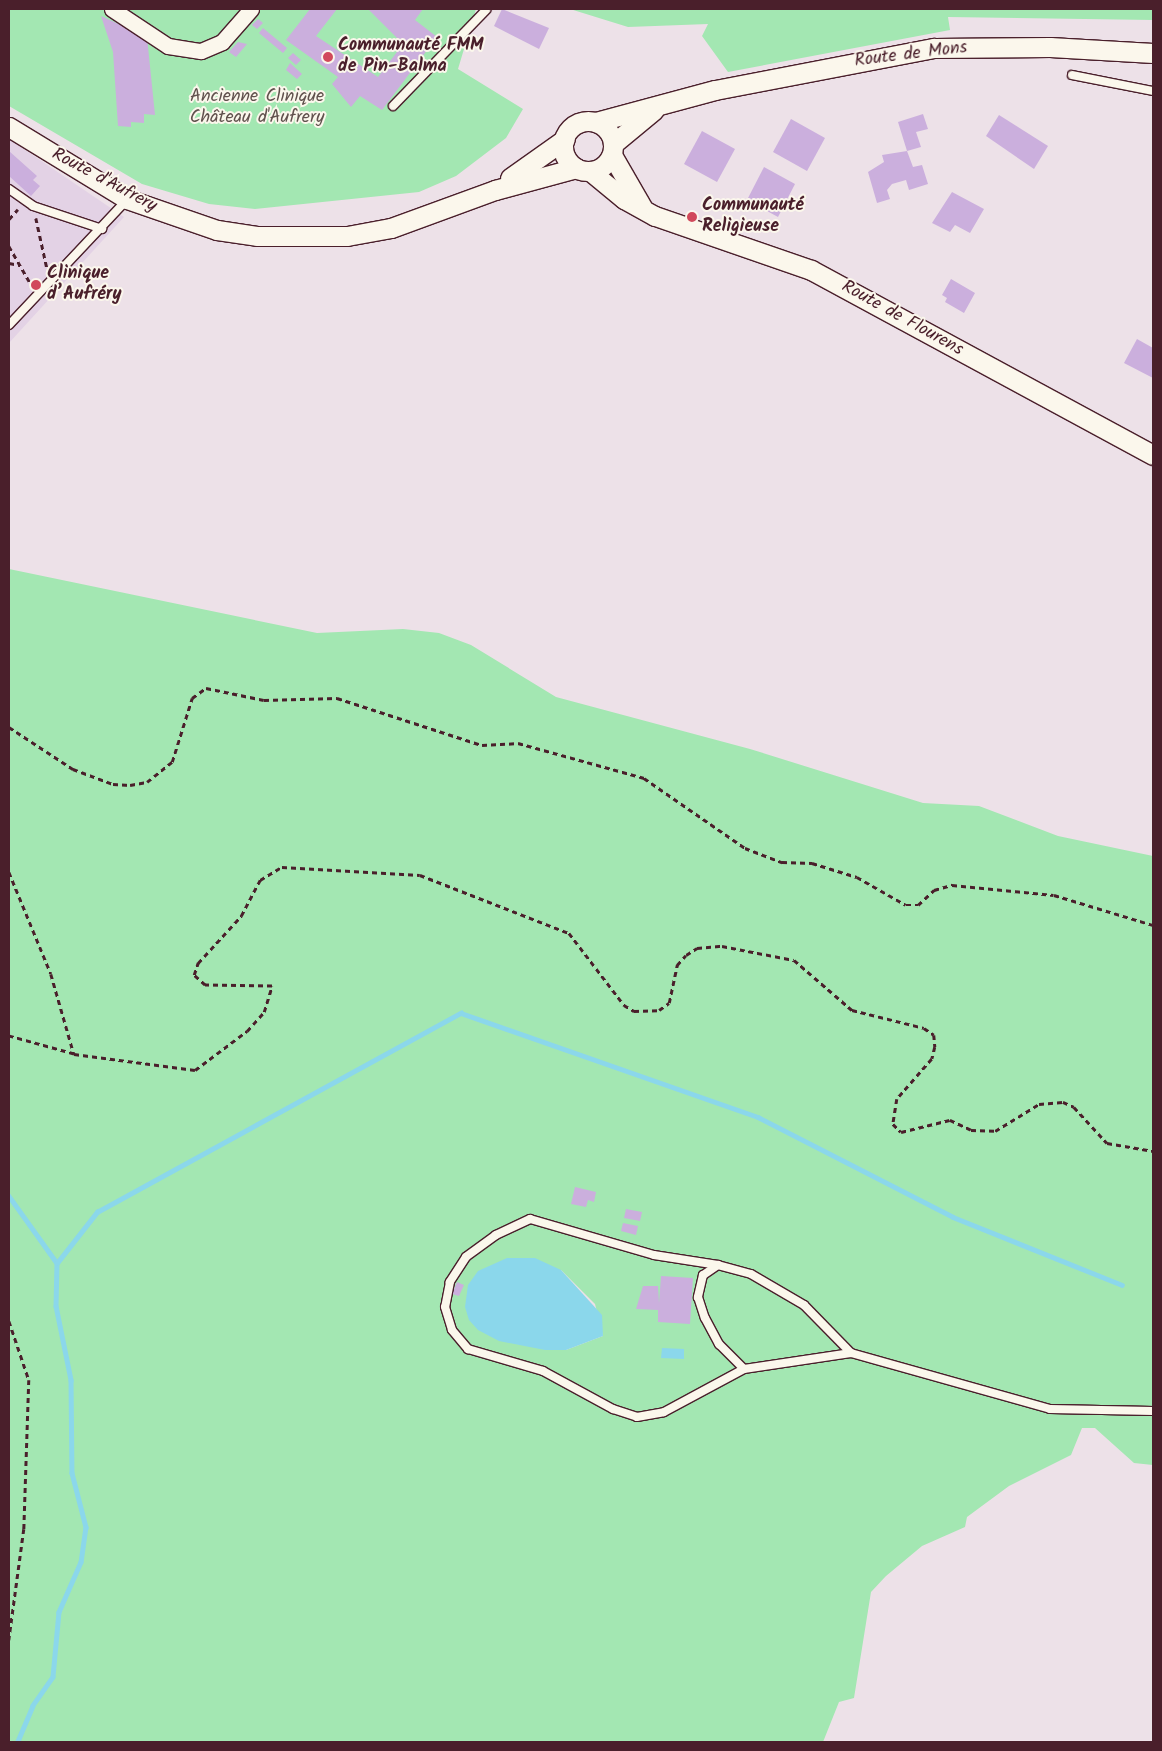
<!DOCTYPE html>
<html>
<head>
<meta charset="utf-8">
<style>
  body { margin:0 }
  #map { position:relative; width:1162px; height:1751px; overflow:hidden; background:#ede1e8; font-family:Kalam,sans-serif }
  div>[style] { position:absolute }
  .built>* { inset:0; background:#e3d2e5 }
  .green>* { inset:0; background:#a3e7b2 }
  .water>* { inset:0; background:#8bd7eb }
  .stream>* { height:4.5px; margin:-2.25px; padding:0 2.25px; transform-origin:2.25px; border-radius:2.25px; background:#8bd7eb }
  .building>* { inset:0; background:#cbafdd }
  .path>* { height:2.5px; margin-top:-1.25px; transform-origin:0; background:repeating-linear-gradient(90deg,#4a1f2b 0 5px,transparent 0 9px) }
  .roads { filter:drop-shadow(1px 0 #4a1f2b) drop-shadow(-1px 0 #4a1f2b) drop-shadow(0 1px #4a1f2b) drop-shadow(0 -1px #4a1f2b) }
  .service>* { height:8px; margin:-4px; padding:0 4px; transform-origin:4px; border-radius:4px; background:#fbf7ec }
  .minor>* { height:15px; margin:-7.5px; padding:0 7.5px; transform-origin:7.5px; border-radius:7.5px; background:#fbf7ec }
  .tertiary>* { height:19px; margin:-9.5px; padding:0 9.5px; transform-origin:9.5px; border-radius:9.5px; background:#fbf7ec }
  .tertiary>.ring { margin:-9.5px; padding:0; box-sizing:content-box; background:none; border:19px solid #fbf7ec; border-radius:50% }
  .dots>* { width:14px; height:14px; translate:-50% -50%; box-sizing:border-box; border:2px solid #fbf7ec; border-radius:50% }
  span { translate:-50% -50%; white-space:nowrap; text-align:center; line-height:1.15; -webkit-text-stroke:4px #fbf7ec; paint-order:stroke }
  .poi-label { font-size:18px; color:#4a1f2b; font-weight:700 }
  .left { translate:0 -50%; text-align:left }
  .street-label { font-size:18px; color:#4a1f2b }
  .park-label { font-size:18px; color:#60514d }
  .frame { position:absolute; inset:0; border:10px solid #4a1f2b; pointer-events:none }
</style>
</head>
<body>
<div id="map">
  <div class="built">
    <div style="clip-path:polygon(9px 139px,124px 217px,9px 343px)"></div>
  </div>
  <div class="green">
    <div style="clip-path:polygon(9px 9px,476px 9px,458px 69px,523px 109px,506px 138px,456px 176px,419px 192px,255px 209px,209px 204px,142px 184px,9px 106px)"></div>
    <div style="clip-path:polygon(570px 9px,1153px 9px,1153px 20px,948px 17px,950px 30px,728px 72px,702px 36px,708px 24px,628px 27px)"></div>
    <div style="clip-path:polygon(evenodd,9px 569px,317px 633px,403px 629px,439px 633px,471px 645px,556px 697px,750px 749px,923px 803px,979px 806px,1058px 836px,1153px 856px,1153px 1465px,1134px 1463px,1095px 1428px,1082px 1428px,1071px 1455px,1009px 1486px,967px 1517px,965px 1527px,922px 1546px,886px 1576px,871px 1592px,854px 1698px,839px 1702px,823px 1742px,9px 1742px,9px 569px,561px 1270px,595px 1304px,603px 1336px,566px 1350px,561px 1270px)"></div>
  </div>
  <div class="water">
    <div style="clip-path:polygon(507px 1258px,535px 1258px,561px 1270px,602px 1315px,603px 1336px,566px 1350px,545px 1350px,499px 1341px,478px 1330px,469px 1320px,465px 1307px,468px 1285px,478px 1271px)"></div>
    <div style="clip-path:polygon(662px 1348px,684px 1349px,684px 1359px,661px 1358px)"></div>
  </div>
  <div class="stream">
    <div style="left:9px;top:1196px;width:82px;rotate:54.4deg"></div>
    <div style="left:57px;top:1263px;width:43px;rotate:91.3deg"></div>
    <div style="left:56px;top:1306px;width:76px;rotate:78.5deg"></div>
    <div style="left:71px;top:1380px;width:93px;rotate:89.4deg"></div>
    <div style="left:72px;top:1473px;width:56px;rotate:75.5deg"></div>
    <div style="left:86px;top:1527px;width:35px;rotate:98deg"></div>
    <div style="left:81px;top:1562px;width:55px;rotate:113.7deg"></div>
    <div style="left:59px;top:1612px;width:65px;rotate:95.3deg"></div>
    <div style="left:53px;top:1677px;width:35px;rotate:125deg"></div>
    <div style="left:33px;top:1706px;width:39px;rotate:113deg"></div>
    <div style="left:57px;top:1263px;width:65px;rotate:-51.9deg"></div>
    <div style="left:97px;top:1212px;width:415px;rotate:-28.7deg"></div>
    <div style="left:461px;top:1013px;width:315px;rotate:19.3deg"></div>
    <div style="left:758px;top:1117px;width:219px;rotate:27.1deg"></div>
    <div style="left:953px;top:1217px;width:182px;rotate:21.9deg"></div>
  </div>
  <div class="building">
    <div style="clip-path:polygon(310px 9px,337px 9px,316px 36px,378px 77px,403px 44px,368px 9px,423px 9px,415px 20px,437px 37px,382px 110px,360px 96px,351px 107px,332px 84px,338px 77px,286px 40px)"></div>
    <div style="clip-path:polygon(502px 9px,549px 28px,539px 49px,494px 26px)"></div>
    <div style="clip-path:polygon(101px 16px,147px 37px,155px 115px,144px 114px,144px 123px,131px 122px,131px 127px,118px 126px,113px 52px)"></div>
    <div style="clip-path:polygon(258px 19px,263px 23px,257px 29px,252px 25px)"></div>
    <div style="clip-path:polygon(263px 28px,287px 48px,283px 53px,259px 33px)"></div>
    <div style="clip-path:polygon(238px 42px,247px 44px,236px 57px,229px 52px)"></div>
    <div style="clip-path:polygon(293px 53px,301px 60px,296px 65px,288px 58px)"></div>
    <div style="clip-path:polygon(290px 63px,302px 74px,297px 79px,286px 70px)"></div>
    <div style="clip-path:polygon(923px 114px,928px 129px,916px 132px,921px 147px,907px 151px,913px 167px,922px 165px,928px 184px,909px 190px,906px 180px,892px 184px,887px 190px,890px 199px,877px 203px,868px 172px,884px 162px,882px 155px,907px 151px,898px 122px)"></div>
    <div style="clip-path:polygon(999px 115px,1048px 146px,1034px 169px,986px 136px)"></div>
    <div style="clip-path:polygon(791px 119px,825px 138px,807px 171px,773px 152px)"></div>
    <div style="clip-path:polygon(702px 131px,735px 149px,717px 182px,684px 164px)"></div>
    <div style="clip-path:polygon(9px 151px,37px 176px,33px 180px,40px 186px,31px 196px,9px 176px)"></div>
    <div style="clip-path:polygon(764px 167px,795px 184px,778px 217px,747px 200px)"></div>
    <div style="clip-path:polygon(952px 192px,984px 209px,970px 233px,955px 225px,950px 232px,932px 223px)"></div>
    <div style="clip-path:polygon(951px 279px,975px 293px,964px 313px,945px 302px,947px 298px,942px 295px)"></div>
    <div style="clip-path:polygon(1137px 339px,1153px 348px,1153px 378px,1124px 363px)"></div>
    <div style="clip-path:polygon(575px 1187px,596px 1192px,594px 1202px,588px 1200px,586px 1207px,571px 1204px)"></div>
    <div style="clip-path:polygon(626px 1209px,642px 1212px,640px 1221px,624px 1218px)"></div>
    <div style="clip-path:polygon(623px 1223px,638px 1226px,636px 1235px,621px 1231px)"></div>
    <div style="clip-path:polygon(661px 1276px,693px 1278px,690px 1324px,658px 1322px,658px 1310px,636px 1309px,643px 1286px,658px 1286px,659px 1303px)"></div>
    <div style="clip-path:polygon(457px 1282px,464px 1285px,459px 1296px,452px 1294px)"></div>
  </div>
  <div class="path">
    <div style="left:36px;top:218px;width:51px;rotate:77.6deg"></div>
    <div style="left:9px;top:219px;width:13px;rotate:-48deg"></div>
    <div style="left:9px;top:246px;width:46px;rotate:60.1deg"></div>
    <div style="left:9px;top:263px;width:11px;rotate:10deg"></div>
    <div style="left:9px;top:727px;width:77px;rotate:33.3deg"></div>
    <div style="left:73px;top:769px;width:43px;rotate:20.6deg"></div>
    <div style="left:113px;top:784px;width:17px;rotate:3deg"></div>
    <div style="left:130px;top:785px;width:17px;rotate:-10deg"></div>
    <div style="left:147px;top:782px;width:32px;rotate:-39deg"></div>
    <div style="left:172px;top:762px;width:67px;rotate:-72.6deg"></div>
    <div style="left:192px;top:698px;width:17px;rotate:-36deg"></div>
    <div style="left:206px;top:688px;width:59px;rotate:11.7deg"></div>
    <div style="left:264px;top:700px;width:73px;rotate:-1.6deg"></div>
    <div style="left:337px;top:698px;width:152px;rotate:18deg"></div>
    <div style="left:482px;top:745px;width:36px;rotate:-3deg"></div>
    <div style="left:518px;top:743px;width:131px;rotate:15.5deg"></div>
    <div style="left:644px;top:778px;width:123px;rotate:34.7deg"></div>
    <div style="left:745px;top:848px;width:40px;rotate:21deg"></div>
    <div style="left:782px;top:862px;width:30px;rotate:2deg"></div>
    <div style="left:812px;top:863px;width:47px;rotate:17.3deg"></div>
    <div style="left:857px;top:877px;width:56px;rotate:29.7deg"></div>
    <div style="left:906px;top:905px;width:12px"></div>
    <div style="left:918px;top:905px;width:22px;rotate:-43deg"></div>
    <div style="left:934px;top:890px;width:19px;rotate:-16deg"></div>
    <div style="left:952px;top:885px;width:102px;rotate:5.6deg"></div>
    <div style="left:1054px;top:895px;width:103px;rotate:16.9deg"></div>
    <div style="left:9px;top:872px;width:110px;rotate:67.6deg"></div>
    <div style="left:51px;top:974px;width:83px;rotate:74deg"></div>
    <div style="left:74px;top:1054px;width:67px;rotate:-164.5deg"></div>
    <div style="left:74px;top:1054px;width:122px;rotate:7.5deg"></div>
    <div style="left:195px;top:1070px;width:65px;rotate:-36.9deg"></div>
    <div style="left:247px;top:1031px;width:25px;rotate:-48deg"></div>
    <div style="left:264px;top:1012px;width:27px;rotate:-73deg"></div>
    <div style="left:272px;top:986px;width:67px;rotate:-179.1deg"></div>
    <div style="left:205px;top:985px;width:15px;rotate:-138deg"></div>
    <div style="left:194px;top:975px;width:13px;rotate:-72deg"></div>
    <div style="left:198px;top:963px;width:64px;rotate:-47.5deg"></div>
    <div style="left:241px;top:916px;width:41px;rotate:-62.2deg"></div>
    <div style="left:260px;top:880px;width:26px;rotate:-31deg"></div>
    <div style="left:282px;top:867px;width:138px;rotate:3.3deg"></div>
    <div style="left:420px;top:875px;width:160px;rotate:21.3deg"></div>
    <div style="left:569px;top:933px;width:91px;rotate:52.6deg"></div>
    <div style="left:624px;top:1005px;width:12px;rotate:31deg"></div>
    <div style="left:634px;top:1011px;width:25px;rotate:-2deg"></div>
    <div style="left:659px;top:1010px;width:12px;rotate:-35deg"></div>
    <div style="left:669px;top:1003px;width:39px;rotate:-78deg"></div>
    <div style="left:677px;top:965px;width:13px;rotate:-48deg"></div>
    <div style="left:686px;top:955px;width:13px;rotate:-32deg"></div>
    <div style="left:697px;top:948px;width:25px;rotate:-5deg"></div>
    <div style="left:722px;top:946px;width:73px;rotate:11deg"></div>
    <div style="left:794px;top:960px;width:77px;rotate:40.8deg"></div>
    <div style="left:852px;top:1010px;width:74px;rotate:14deg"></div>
    <div style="left:924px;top:1028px;width:12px;rotate:35deg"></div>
    <div style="left:934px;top:1035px;width:12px;rotate:85deg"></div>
    <div style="left:935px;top:1047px;width:12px;rotate:104deg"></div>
    <div style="left:932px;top:1059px;width:53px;rotate:131.2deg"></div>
    <div style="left:897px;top:1099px;width:25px;rotate:99deg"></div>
    <div style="left:893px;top:1124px;width:11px;rotate:45deg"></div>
    <div style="left:901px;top:1132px;width:50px;rotate:-13.8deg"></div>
    <div style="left:950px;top:1120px;width:23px;rotate:25deg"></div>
    <div style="left:971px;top:1130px;width:24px;rotate:2deg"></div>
    <div style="left:995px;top:1131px;width:52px;rotate:-31.5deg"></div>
    <div style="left:1039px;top:1104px;width:24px;rotate:-5deg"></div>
    <div style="left:1063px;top:1102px;width:12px;rotate:24deg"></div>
    <div style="left:1074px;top:1107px;width:49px;rotate:47.5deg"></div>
    <div style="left:1107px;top:1143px;width:47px;rotate:9.9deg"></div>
    <div style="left:9px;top:1321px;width:62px;rotate:71.3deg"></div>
    <div style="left:29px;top:1380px;width:149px;rotate:91.9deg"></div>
    <div style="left:24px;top:1529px;width:112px;rotate:97.7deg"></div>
  </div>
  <div class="roads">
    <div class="service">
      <div style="left:1072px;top:75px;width:83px;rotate:11.2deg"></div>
      <div style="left:393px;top:106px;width:134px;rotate:-45.9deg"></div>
      <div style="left:9px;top:189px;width:29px;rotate:35deg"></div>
      <div style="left:33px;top:206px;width:73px;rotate:18.4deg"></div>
      <div style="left:9px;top:325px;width:172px;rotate:-46.7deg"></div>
      <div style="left:718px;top:1265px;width:65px;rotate:-171.1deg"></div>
      <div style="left:654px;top:1255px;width:129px;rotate:-163.8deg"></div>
      <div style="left:530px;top:1219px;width:38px;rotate:155deg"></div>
      <div style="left:496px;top:1235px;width:37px;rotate:144deg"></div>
      <div style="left:466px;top:1257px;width:30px;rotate:123deg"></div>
      <div style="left:450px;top:1282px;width:25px;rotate:101deg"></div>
      <div style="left:445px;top:1307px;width:24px;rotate:73deg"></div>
      <div style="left:452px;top:1330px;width:25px;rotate:50deg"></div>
      <div style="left:468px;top:1349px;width:78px;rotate:16.3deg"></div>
      <div style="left:543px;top:1371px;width:80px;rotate:28.5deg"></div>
      <div style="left:613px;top:1409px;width:25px;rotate:18deg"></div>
      <div style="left:637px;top:1417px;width:27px;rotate:-10deg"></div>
      <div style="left:664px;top:1412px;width:91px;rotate:-28.3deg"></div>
      <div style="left:851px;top:1353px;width:67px;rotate:-134.4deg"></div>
      <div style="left:804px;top:1305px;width:61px;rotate:-149.7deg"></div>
      <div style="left:751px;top:1274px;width:34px;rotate:-165deg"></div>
      <div style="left:718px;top:1265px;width:18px;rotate:146deg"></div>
      <div style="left:703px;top:1275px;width:23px;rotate:103deg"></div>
      <div style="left:698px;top:1297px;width:22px;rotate:72deg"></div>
      <div style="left:705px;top:1318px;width:30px;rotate:62deg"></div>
      <div style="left:719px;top:1344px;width:35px;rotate:45deg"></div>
      <div style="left:744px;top:1369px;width:108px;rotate:-8.5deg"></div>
      <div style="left:851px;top:1353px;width:207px;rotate:15.7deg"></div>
      <div style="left:1050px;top:1409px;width:103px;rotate:1.1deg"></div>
    </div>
    <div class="minor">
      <div style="left:112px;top:9px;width:67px;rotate:33.5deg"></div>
      <div style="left:168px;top:46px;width:33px;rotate:9deg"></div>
      <div style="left:201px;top:51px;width:23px;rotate:-23deg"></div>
      <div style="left:222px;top:42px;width:44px;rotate:-48.7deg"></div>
    </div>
    <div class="tertiary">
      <div class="ring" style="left:563px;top:121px;width:31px;height:31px"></div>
      <div style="left:596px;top:122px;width:123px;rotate:-15.1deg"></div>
      <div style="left:715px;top:90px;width:223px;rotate:-10.9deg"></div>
      <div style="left:934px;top:48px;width:116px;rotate:-0.5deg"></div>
      <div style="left:1050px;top:47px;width:103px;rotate:3.3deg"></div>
      <div style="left:9px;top:127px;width:138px;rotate:31.4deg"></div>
      <div style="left:127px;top:199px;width:95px;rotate:19deg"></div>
      <div style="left:217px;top:230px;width:40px;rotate:8.5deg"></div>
      <div style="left:257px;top:236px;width:90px"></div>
      <div style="left:347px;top:236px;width:45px;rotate:-10.3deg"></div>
      <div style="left:391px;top:228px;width:111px;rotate:-20.1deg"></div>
      <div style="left:495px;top:190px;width:84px;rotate:-15.2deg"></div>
      <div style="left:613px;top:144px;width:53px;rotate:-39.7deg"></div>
      <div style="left:612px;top:155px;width:60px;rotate:60deg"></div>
      <div style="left:590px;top:171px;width:44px;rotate:39.5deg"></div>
      <div style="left:624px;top:199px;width:35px;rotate:29deg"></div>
      <div style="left:655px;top:216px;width:165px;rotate:19.1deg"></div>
      <div style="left:811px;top:270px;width:389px;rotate:28.4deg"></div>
      <div style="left:510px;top:178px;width:67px;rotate:-35.3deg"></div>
    </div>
  </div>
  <div class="dots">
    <div style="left:328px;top:57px;background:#d1495b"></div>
    <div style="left:692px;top:217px;background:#d1495b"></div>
    <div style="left:36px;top:285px;background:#d1495b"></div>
  </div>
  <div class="poi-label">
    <span class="left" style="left:338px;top:57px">Communauté FMM<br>de Pin-Balma</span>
    <span class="left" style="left:702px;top:217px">Communauté<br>Religieuse</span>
    <span class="left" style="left:47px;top:285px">Clinique<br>d’Aufréry</span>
  </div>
  <div class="street-label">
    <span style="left:911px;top:55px;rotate:-7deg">Route de Mons</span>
    <span style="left:104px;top:181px;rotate:28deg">Route d'Aufrery</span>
    <span style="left:902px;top:319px;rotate:29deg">Route de Flourens</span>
  </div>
  <div class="park-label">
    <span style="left:257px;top:108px">Ancienne Clinique<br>Château d'Aufrery</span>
  </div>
  <div class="frame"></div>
</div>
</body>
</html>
